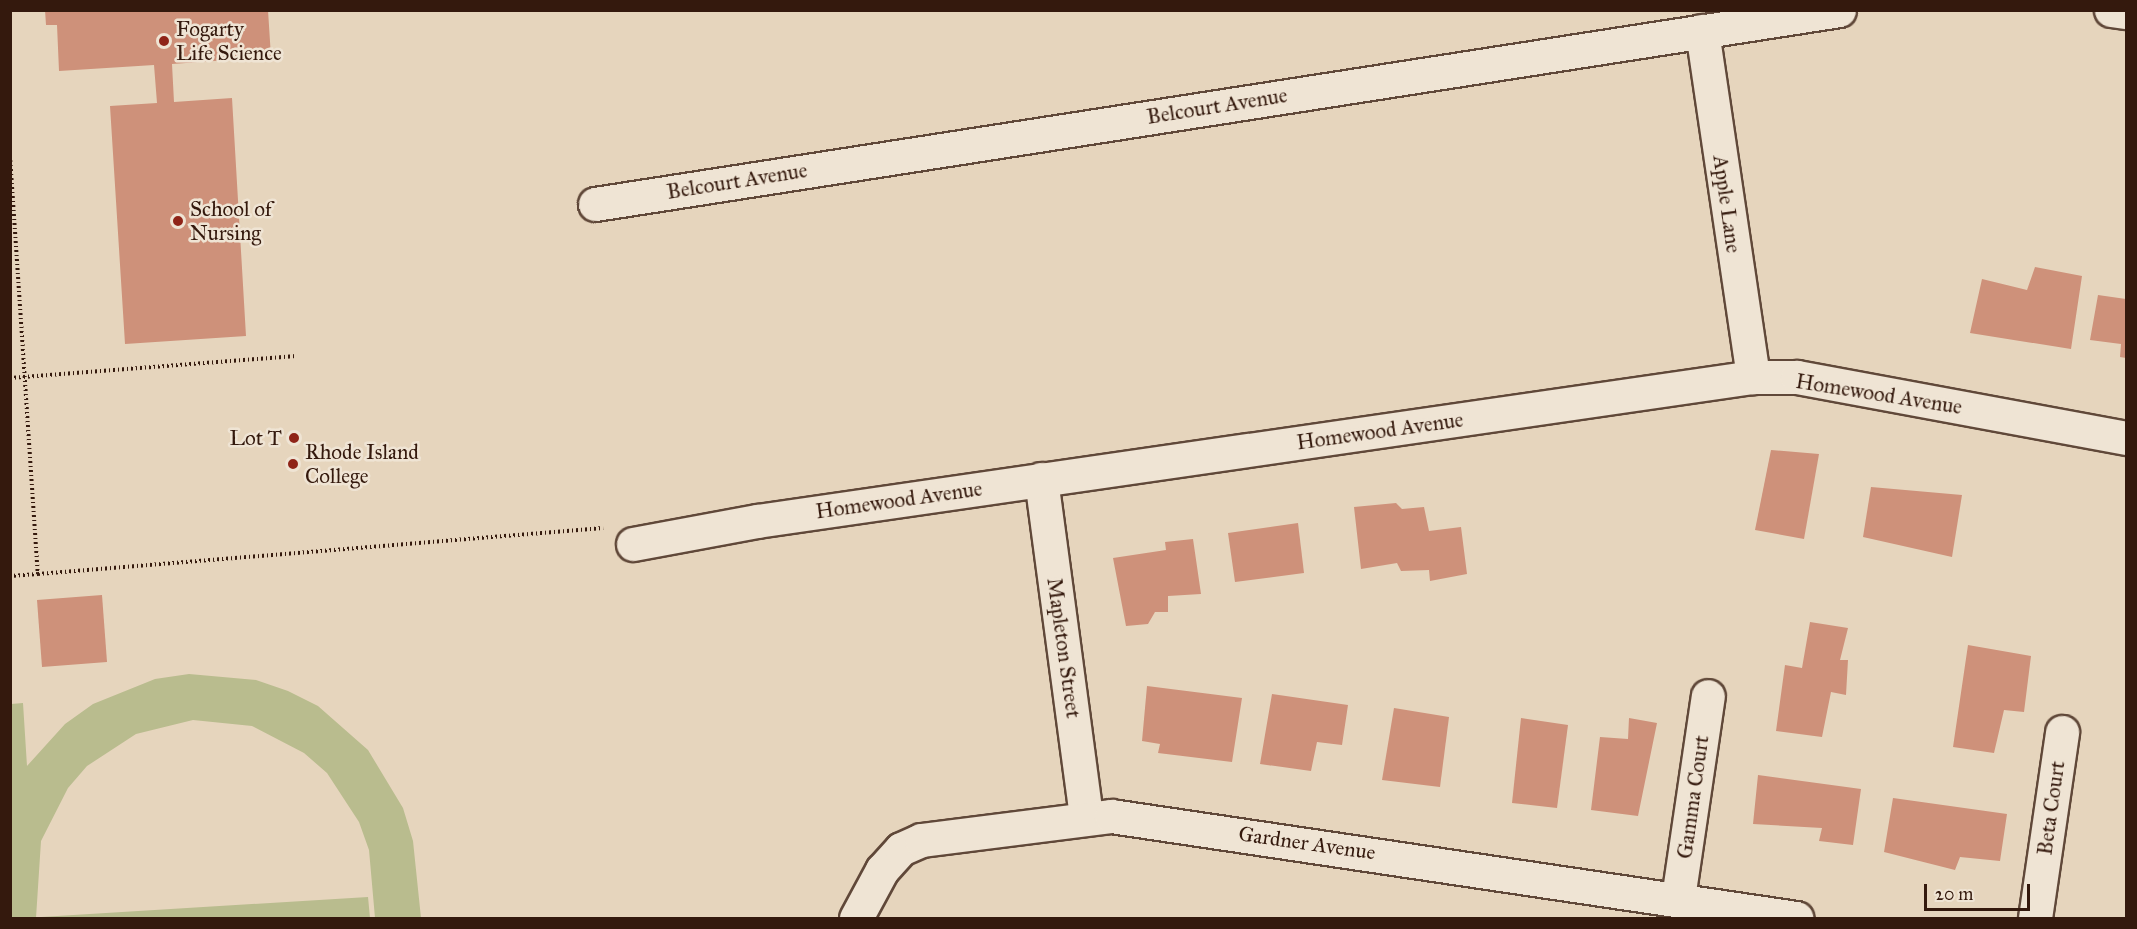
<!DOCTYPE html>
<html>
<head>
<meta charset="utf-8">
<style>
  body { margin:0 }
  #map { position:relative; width:2137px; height:929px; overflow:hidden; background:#e6d5bd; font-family:"IM FELL Great Primer",serif }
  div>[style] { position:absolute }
  .green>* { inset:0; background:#b9bc8e }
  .building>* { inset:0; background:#ce917a }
  .path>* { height:4px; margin-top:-2px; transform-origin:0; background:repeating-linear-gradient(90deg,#34190d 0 1.5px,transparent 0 4.5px) }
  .roads { filter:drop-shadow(2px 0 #604839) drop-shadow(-2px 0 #604839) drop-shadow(0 2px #604839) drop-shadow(0 -2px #604839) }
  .minor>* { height:33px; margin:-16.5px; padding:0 16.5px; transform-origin:16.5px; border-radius:16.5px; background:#efe4d4 }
  .dots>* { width:16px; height:16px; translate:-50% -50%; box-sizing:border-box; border:3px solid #efe4d4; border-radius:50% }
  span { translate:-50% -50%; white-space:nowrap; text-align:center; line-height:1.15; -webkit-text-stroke:5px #efe4d4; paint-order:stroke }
  .poi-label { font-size:21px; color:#34190d }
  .left { translate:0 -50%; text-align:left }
  .right { translate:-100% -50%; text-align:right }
  .street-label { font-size:21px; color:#34190d }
  .frame { position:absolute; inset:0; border:12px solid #34190d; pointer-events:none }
  .scale { position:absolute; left:1924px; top:884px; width:106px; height:27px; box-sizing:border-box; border:3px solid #34190d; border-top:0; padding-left:8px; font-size:18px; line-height:21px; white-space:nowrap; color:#34190d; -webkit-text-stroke:4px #efe4d4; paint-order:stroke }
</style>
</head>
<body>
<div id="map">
  <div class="green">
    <div style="clip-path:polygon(189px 674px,256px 680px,288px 691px,318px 706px,368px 750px,403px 808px,413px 841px,421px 918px,375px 918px,369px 850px,359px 822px,327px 773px,304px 753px,252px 726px,193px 720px,136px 734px,87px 766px,68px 788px,41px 841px,36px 918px,11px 918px,11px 704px,23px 703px,27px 766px,65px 724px,93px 704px,155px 679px)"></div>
    <div style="clip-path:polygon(368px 897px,370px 918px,41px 918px,41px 917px)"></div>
  </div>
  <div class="building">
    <div style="clip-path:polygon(45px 10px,268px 10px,271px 57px,172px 64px,174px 102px,232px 98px,246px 336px,125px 344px,110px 106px,157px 103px,154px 65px,59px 71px,57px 25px,46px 25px)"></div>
    <div style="clip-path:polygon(2035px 267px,2082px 276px,2071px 349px,1970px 333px,1982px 279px,2027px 290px)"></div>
    <div style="clip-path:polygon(2098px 295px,2126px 299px,2126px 358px,2120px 357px,2121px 344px,2090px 340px)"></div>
    <div style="clip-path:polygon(1771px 450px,1819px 454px,1804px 539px,1755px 530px)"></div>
    <div style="clip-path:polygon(1871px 487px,1962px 495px,1952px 557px,1863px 537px)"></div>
    <div style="clip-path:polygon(1396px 503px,1402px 509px,1424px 507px,1429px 531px,1461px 527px,1467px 574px,1430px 581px,1429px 570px,1401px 571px,1397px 563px,1361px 569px,1354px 507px)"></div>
    <div style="clip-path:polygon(1298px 523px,1304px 573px,1235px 582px,1228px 533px)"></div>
    <div style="clip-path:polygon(1193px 539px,1201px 594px,1168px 596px,1168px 612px,1155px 612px,1148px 624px,1126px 626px,1113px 558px,1166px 550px,1165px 542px)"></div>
    <div style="clip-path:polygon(102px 595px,107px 662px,42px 667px,37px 600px)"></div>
    <div style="clip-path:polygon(1810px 622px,1848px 628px,1840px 660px,1848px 660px,1846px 695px,1831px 692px,1822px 737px,1776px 731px,1785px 665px,1802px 668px)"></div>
    <div style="clip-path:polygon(1968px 645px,2031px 656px,2024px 712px,2004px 710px,1994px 753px,1953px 747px)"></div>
    <div style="clip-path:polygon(1147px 686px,1242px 698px,1232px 762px,1158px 753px,1160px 744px,1142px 741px)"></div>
    <div style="clip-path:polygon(1272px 694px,1348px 705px,1342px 745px,1317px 742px,1311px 771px,1260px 764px)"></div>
    <div style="clip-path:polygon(1394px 708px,1449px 717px,1440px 787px,1382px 780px)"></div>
    <div style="clip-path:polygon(1521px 718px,1568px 725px,1557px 808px,1512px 803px)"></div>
    <div style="clip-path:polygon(1629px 718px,1657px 723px,1638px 816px,1591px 810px,1600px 737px,1628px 739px)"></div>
    <div style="clip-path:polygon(1758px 775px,1861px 789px,1853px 845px,1819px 841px,1822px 828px,1753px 824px)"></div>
    <div style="clip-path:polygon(1893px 798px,2007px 814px,2000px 861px,1960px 857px,1955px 870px,1884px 852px)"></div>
  </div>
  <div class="path">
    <div style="left:10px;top:156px;width:419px;rotate:86.2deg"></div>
    <div style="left:38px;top:574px;width:28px;rotate:176deg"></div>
    <div style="left:10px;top:378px;width:287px;rotate:-4.4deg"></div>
    <div style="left:38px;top:574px;width:567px;rotate:-4.65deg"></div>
  </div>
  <div class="roads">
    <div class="minor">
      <div style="left:2111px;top:10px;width:15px;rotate:8deg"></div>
      <div style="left:1702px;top:31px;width:350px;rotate:81.6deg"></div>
      <div style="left:595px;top:204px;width:1259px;rotate:-8.86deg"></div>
      <div style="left:1041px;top:479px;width:340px;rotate:82.4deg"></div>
      <div style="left:633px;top:544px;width:126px;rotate:-10.5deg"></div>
      <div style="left:757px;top:521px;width:1006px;rotate:-8.23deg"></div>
      <div style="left:1753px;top:377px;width:44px"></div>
      <div style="left:1797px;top:377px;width:335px;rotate:10.5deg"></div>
      <div style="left:1678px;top:898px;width:204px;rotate:-81.6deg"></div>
      <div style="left:856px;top:918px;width:55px;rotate:-61.6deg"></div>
      <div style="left:882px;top:870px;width:28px;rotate:-48deg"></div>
      <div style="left:901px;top:849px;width:22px;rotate:-24deg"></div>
      <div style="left:921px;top:840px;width:192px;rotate:-7.2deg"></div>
      <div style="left:1111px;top:816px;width:693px;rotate:8.47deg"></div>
      <div style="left:2035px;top:918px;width:188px;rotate:-81.7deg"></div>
    </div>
  </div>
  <div class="dots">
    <div style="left:164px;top:41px;background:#8f2418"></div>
    <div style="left:178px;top:221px;background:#8f2418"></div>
    <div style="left:294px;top:438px;background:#8f2418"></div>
    <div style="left:293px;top:464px;background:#8f2418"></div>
  </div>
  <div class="poi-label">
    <span class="left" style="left:176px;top:41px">Fogarty<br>Life Science</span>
    <span class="left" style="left:190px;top:221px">School of<br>Nursing</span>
    <span class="right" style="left:282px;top:438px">Lot T</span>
    <span class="left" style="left:305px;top:464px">Rhode Island<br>College</span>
  </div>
  <div class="street-label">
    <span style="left:1217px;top:106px;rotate:-9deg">Belcourt Avenue</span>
    <span style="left:737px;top:181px;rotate:-9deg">Belcourt Avenue</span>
    <span style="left:1727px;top:204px;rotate:82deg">Apple Lane</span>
    <span style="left:1879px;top:394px;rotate:9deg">Homewood Avenue</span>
    <span style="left:1380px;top:431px;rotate:-8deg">Homewood Avenue</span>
    <span style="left:899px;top:500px;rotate:-8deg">Homewood Avenue</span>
    <span style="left:1064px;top:648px;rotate:82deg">Mapleton Street</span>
    <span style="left:1693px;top:797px;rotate:-82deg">Gamma Court</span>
    <span style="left:2051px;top:808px;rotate:-82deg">Beta Court</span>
    <span style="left:1307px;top:843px;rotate:8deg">Gardner Avenue</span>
  </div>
  <div class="frame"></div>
  <div class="scale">20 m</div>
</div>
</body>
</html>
